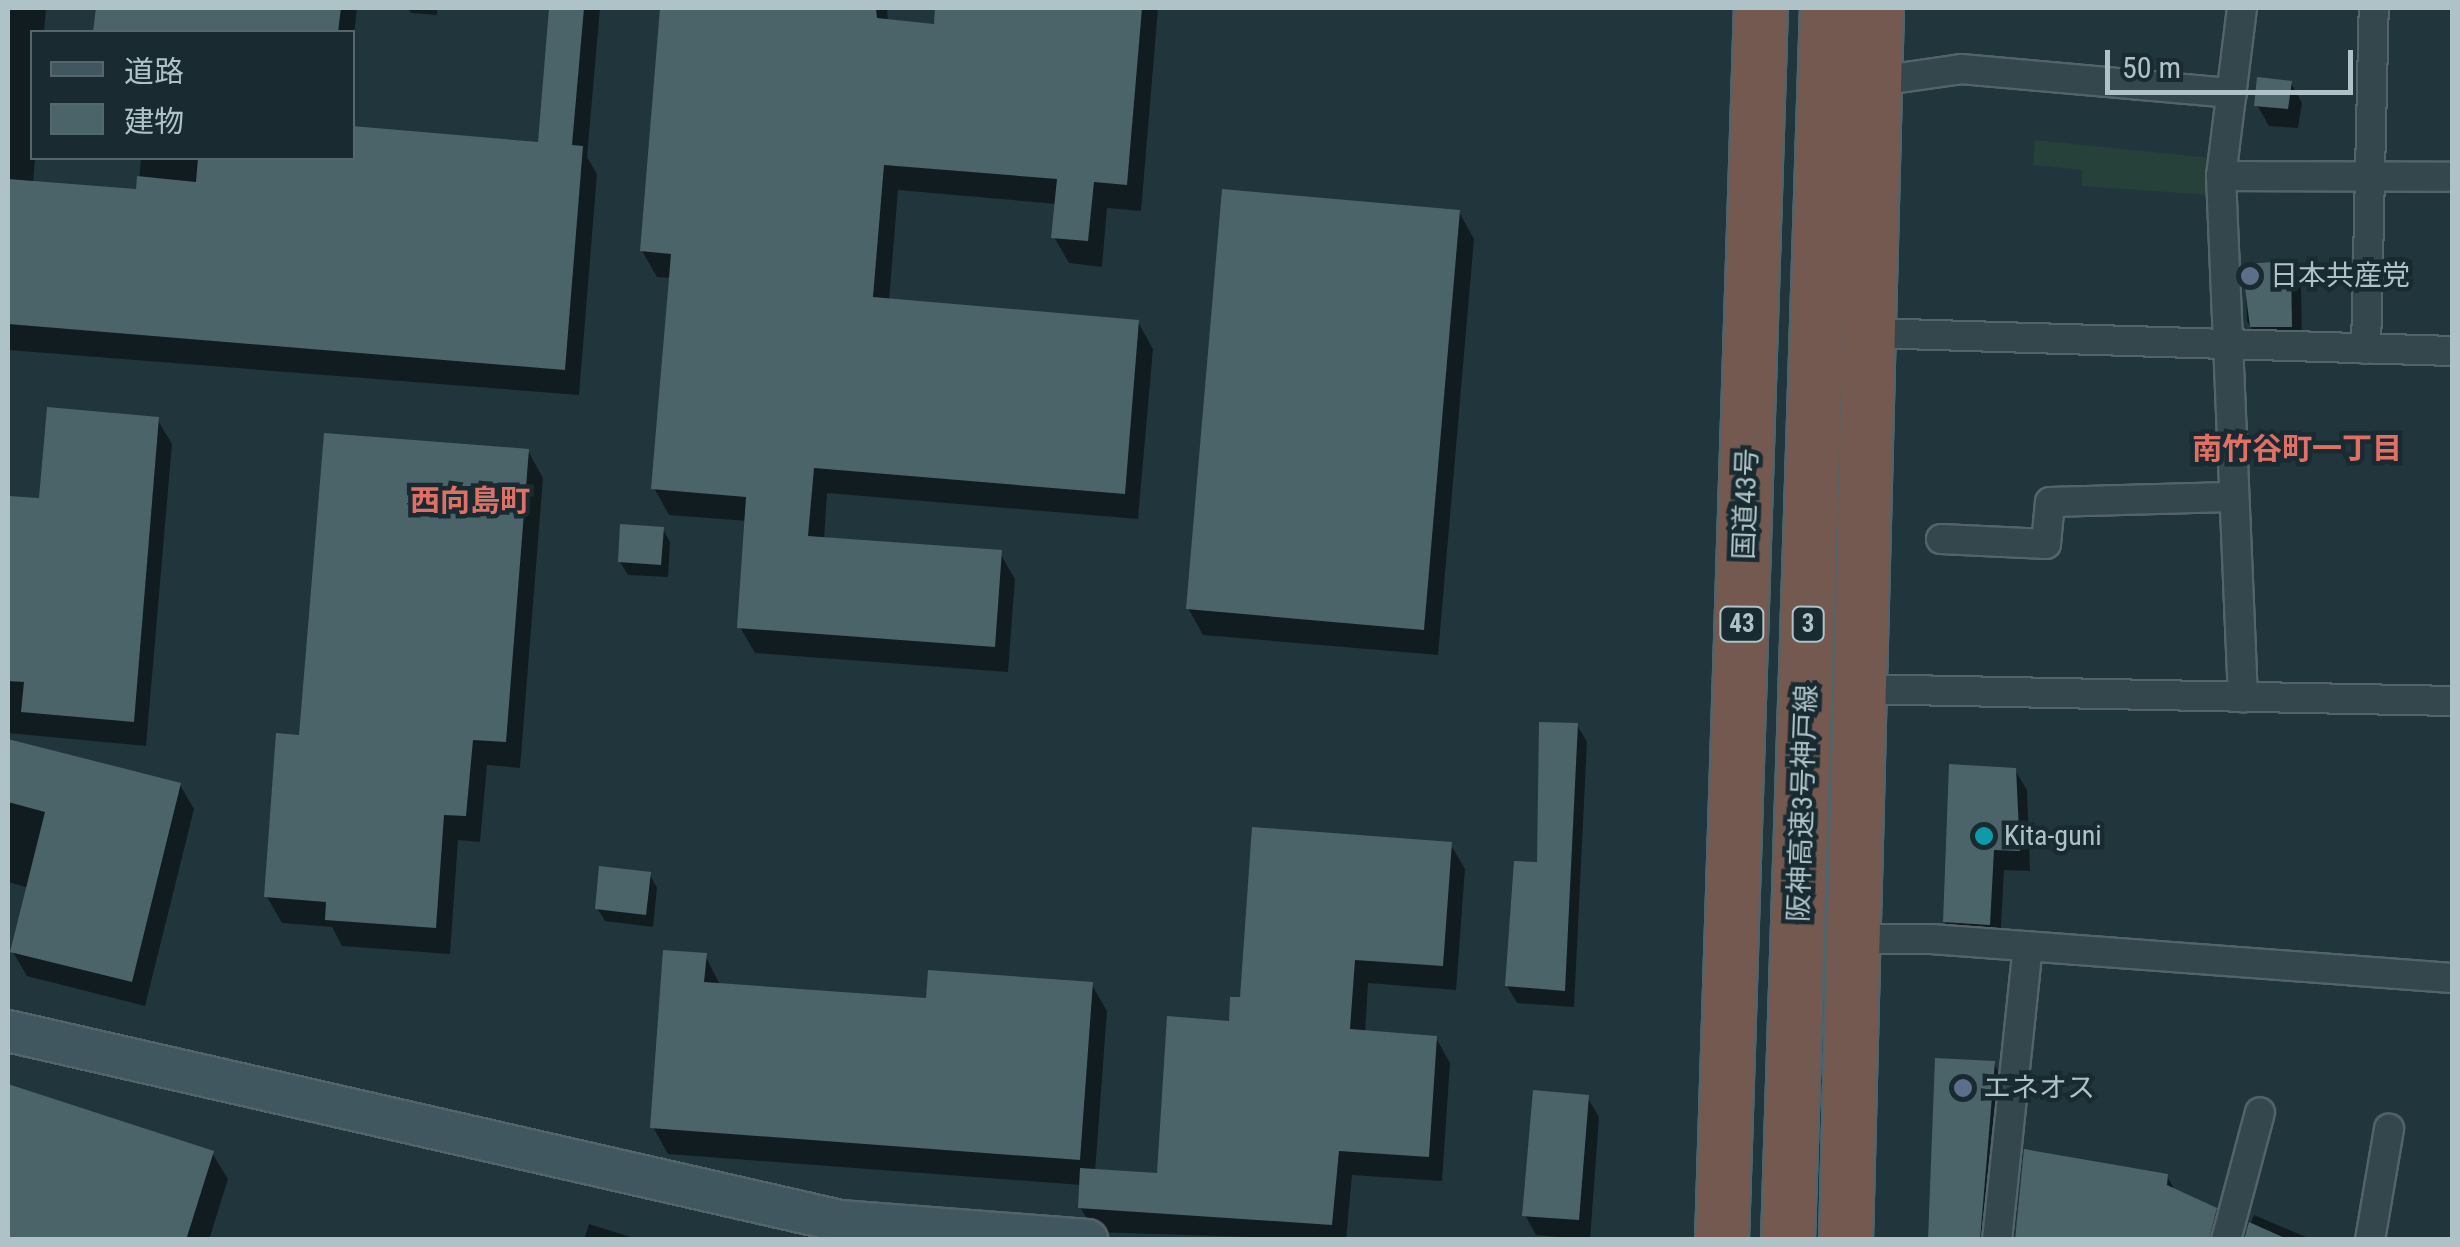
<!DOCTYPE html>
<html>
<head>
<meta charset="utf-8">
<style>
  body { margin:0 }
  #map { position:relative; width:2460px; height:1247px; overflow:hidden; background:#20363c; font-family:"Roboto Condensed","Noto Sans JP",sans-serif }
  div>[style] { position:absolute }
  .green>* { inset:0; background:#254139 }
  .shadow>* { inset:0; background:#0007 }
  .building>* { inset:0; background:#4a646a }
  .roads { filter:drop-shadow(2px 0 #52646a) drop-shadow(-2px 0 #52646a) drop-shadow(0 2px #52646a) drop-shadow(0 -2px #52646a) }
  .street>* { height:28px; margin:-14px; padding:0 14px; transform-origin:14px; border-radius:14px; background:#34474c }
  .secondary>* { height:40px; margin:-20px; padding:0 20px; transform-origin:20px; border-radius:20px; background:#415760 }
  .highway>* { height:52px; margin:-26px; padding:0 26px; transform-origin:26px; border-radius:26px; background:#735950 }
  .dots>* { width:28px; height:28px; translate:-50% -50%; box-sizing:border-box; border:5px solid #192b31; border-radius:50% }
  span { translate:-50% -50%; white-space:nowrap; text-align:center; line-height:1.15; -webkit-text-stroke:9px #192b31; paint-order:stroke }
  .shield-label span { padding:2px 8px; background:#192b31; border:2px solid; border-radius:8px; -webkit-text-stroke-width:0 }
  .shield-label { font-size:25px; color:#afc2c8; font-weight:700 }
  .poi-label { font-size:28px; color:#afc2c8 }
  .left { translate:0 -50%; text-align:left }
  .street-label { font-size:28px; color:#afc2c8 }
  .neighbourhood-label { font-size:30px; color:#e07066; font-weight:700 }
  .frame { position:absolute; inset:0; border:10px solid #afc2c8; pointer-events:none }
  .legend { position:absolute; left:30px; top:30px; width:325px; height:130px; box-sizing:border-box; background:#192b31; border:2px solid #55676d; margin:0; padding:12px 18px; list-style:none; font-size:30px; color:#afc2c8 }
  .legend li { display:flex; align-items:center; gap:20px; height:50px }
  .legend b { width:50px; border:2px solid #55676d }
  .scale { position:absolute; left:2105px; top:50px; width:248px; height:45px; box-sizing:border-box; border:5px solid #afc2c8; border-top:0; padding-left:12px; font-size:30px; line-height:35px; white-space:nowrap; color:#afc2c8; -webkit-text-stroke:8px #192b31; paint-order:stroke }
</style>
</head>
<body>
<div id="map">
  <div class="green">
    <div style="clip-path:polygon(2035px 140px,2211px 158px,2209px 195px,2082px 186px,2082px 170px,2033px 165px)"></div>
  </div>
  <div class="shadow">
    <div style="clip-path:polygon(8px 8px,46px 8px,44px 32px,32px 32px,35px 158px,28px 248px,138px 191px,141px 159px,129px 158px,352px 158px,540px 145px,552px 10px,522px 8px,600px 8px,587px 157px,597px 174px,579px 395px,8px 350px)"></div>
    <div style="clip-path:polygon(98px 8px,357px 8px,352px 55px,352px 32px,96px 32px)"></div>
    <div style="clip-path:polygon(408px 8px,437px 8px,437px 15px,411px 13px)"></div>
    <div style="clip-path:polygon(663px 8px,887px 8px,888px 22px,936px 27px,938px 8px,1158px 9px,1141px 211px,1107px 208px,1102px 267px,1069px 263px,1054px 237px,1057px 204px,898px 190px,889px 301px,1138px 322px,1153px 349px,1138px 519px,827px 493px,824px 540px,1000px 553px,1015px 579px,1008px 672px,755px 653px,740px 627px,747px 521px,669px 515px,654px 488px,671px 278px,657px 277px,642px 251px)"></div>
    <div style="clip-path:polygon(2291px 83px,2302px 103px,2298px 128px,2269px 126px,2257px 105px)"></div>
    <div style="clip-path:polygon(1459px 212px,1474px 239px,1438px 655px,1203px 635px,1188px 608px)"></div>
    <div style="clip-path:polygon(2290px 263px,2301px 283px,2302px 346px,2259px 341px,2247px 321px,2245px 266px)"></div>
    <div style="clip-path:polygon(157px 419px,172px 444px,146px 746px,8px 733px,8px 498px,41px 501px)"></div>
    <div style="clip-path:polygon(528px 451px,543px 478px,520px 768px,487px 765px,480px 842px,458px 840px,450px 954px,342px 946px,332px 927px,282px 923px,267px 897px,301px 737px)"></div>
    <div style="clip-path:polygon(663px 529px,670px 542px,668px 577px,628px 575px,620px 562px)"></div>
    <div style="clip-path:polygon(1577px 725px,1587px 742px,1574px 1007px,1517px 1003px,1507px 986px)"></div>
    <div style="clip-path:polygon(8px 739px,180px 785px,194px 809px,145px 1006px,27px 976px,13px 952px,29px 888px,8px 882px)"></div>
    <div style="clip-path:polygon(2015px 770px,2027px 790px,2030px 871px,2004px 870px,2000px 944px,1957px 942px,1945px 922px)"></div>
    <div style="clip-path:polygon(1451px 845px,1465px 869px,1456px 990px,1368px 983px,1365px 1033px,1436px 1038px,1450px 1063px,1442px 1181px,1352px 1175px,1346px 1240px,1095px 1232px,1080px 1207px,1081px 1185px,668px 1154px,653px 1127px,705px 955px,720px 985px,928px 1001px,1092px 985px,1107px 1011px,1095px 1172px,1159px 1175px,1242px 1000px)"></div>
    <div style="clip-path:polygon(650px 875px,657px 888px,653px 927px,605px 921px,597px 908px)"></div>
    <div style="clip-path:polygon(1994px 1064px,2004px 1081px,1990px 1240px,1929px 1240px)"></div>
    <div style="clip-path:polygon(8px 1087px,212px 1153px,228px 1179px,209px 1240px,8px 1240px)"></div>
    <div style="clip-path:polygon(1587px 1097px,1599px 1117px,1590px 1240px,1536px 1235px,1525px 1215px)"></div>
    <div style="clip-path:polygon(2167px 1176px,2174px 1189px,2215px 1209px,2223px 1223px,2220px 1240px,2157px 1233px)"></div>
    <div style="clip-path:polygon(2254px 1215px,2313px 1240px,2244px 1240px)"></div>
    <div style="clip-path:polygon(589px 1224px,640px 1240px,584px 1240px)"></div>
  </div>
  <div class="building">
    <div style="clip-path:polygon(96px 8px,341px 8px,338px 32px,93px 32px)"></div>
    <div style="clip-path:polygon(549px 8px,584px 8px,572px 145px,583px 146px,565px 370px,8px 324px,8px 179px,136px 189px,137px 176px,196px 182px,198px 158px,352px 158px,352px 126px,538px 142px)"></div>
    <div style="clip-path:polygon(660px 8px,876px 8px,877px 18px,934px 24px,935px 8px,1142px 8px,1127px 185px,1094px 182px,1088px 241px,1051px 238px,1057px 179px,884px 165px,873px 297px,1139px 320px,1125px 494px,814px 468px,808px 536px,1002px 550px,995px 647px,737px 628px,746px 497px,651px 489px,671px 254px,640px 251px)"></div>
    <div style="clip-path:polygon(2257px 77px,2292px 81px,2288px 109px,2254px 106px)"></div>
    <div style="clip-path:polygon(1222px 189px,1460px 210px,1424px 630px,1186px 609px)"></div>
    <div style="clip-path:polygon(2291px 261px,2292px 327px,2250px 327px,2242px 264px)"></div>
    <div style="clip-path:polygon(47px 407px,159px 417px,134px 722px,21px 712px,24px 682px,8px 681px,8px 496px,39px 498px)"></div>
    <div style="clip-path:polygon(324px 433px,529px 449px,506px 742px,473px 740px,466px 816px,444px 815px,436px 928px,325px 920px,326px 902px,264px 897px,276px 733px,299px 735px)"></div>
    <div style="clip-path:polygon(620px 524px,664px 527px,661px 565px,618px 562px)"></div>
    <div style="clip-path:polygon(1539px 722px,1578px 723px,1565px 991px,1505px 986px,1514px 861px,1537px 862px)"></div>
    <div style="clip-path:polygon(8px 739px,181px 783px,132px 982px,10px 952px,45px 812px,8px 802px)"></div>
    <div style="clip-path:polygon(1949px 764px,2016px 768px,2020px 851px,1994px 850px,1990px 925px,1943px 922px)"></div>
    <div style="clip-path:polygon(1252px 827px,1452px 842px,1443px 966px,1355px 960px,1350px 1029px,1437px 1036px,1429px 1157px,1339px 1151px,1332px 1225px,1078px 1208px,1080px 1168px,1157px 1173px,1167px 1016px,1229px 1021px,1230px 997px,1240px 997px)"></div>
    <div style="clip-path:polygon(599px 866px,651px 872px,646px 915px,595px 909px)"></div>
    <div style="clip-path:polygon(663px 950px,707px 953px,704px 982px,926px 998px,928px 970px,1093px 982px,1080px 1160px,650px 1128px)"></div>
    <div style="clip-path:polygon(1935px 1058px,1995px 1061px,1980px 1240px,1928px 1240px)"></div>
    <div style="clip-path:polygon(8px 1084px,214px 1151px,186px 1240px,8px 1240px)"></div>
    <div style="clip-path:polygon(1533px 1090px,1589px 1095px,1579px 1220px,1522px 1216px)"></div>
    <div style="clip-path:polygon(2024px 1149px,2168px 1174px,2167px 1185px,2217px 1208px,2209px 1240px,2015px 1240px)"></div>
    <div style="clip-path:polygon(2249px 1222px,2289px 1240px,2244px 1240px)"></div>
  </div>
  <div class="roads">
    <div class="street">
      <div style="left:2242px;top:8px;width:169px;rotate:97.1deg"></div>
      <div style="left:2221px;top:176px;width:522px;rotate:87.59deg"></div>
      <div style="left:1878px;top:81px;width:84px;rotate:-8.2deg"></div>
      <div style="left:1961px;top:69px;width:272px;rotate:5.1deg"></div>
      <div style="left:2221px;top:176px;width:231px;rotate:0.2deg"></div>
      <div style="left:1870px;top:333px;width:582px;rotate:1.77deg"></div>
      <div style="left:2366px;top:349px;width:341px;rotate:-88.7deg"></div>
      <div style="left:1941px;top:539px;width:105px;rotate:2.7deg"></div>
      <div style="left:2046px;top:544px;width:42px;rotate:-84.6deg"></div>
      <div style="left:2050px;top:502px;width:180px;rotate:-1.6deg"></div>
      <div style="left:1856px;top:689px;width:596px;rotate:1.15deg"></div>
      <div style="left:1851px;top:939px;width:80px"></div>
      <div style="left:1931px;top:939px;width:522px;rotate:4.28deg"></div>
      <div style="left:1997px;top:1240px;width:295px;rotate:-84deg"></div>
      <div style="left:2226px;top:1240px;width:132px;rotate:-75.1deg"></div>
      <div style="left:2370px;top:1240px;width:113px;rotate:-80.3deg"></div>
    </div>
    <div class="secondary">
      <div style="left:8px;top:1031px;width:853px;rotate:12.86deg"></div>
      <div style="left:840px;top:1221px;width:248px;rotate:4.4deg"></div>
    </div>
    <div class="highway">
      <div style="left:1722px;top:1240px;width:1233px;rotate:-88.19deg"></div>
      <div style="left:1788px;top:1240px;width:1233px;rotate:-88.19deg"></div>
      <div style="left:1846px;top:1240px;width:1232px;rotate:-88.56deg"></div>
    </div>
  </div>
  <div class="dots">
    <div style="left:2250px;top:276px;background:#5c6f8a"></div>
    <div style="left:1984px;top:836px;background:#0f9aa8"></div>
    <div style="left:1963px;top:1088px;background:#5c6f8a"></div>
  </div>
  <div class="shield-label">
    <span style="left:1742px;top:624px">43</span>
    <span style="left:1808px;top:624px">3</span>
  </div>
  <div class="poi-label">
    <span class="left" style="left:2270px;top:276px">日本共産党</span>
    <span class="left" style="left:2004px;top:836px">Kita-guni</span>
    <span class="left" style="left:1983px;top:1088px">エネオス</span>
  </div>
  <div class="street-label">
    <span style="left:1746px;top:504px;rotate:-88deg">国道43号</span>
    <span style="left:1803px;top:803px;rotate:-88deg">阪神高速3号神戸線</span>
  </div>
  <div class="neighbourhood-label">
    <span style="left:2297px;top:449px">南竹谷町一丁目</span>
    <span style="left:470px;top:501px">西向島町</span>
  </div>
  <div class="frame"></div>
  <ul class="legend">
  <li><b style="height:12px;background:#415760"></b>道路</li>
  <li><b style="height:28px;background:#4a646a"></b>建物</li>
  </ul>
  <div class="scale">50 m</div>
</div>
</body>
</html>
